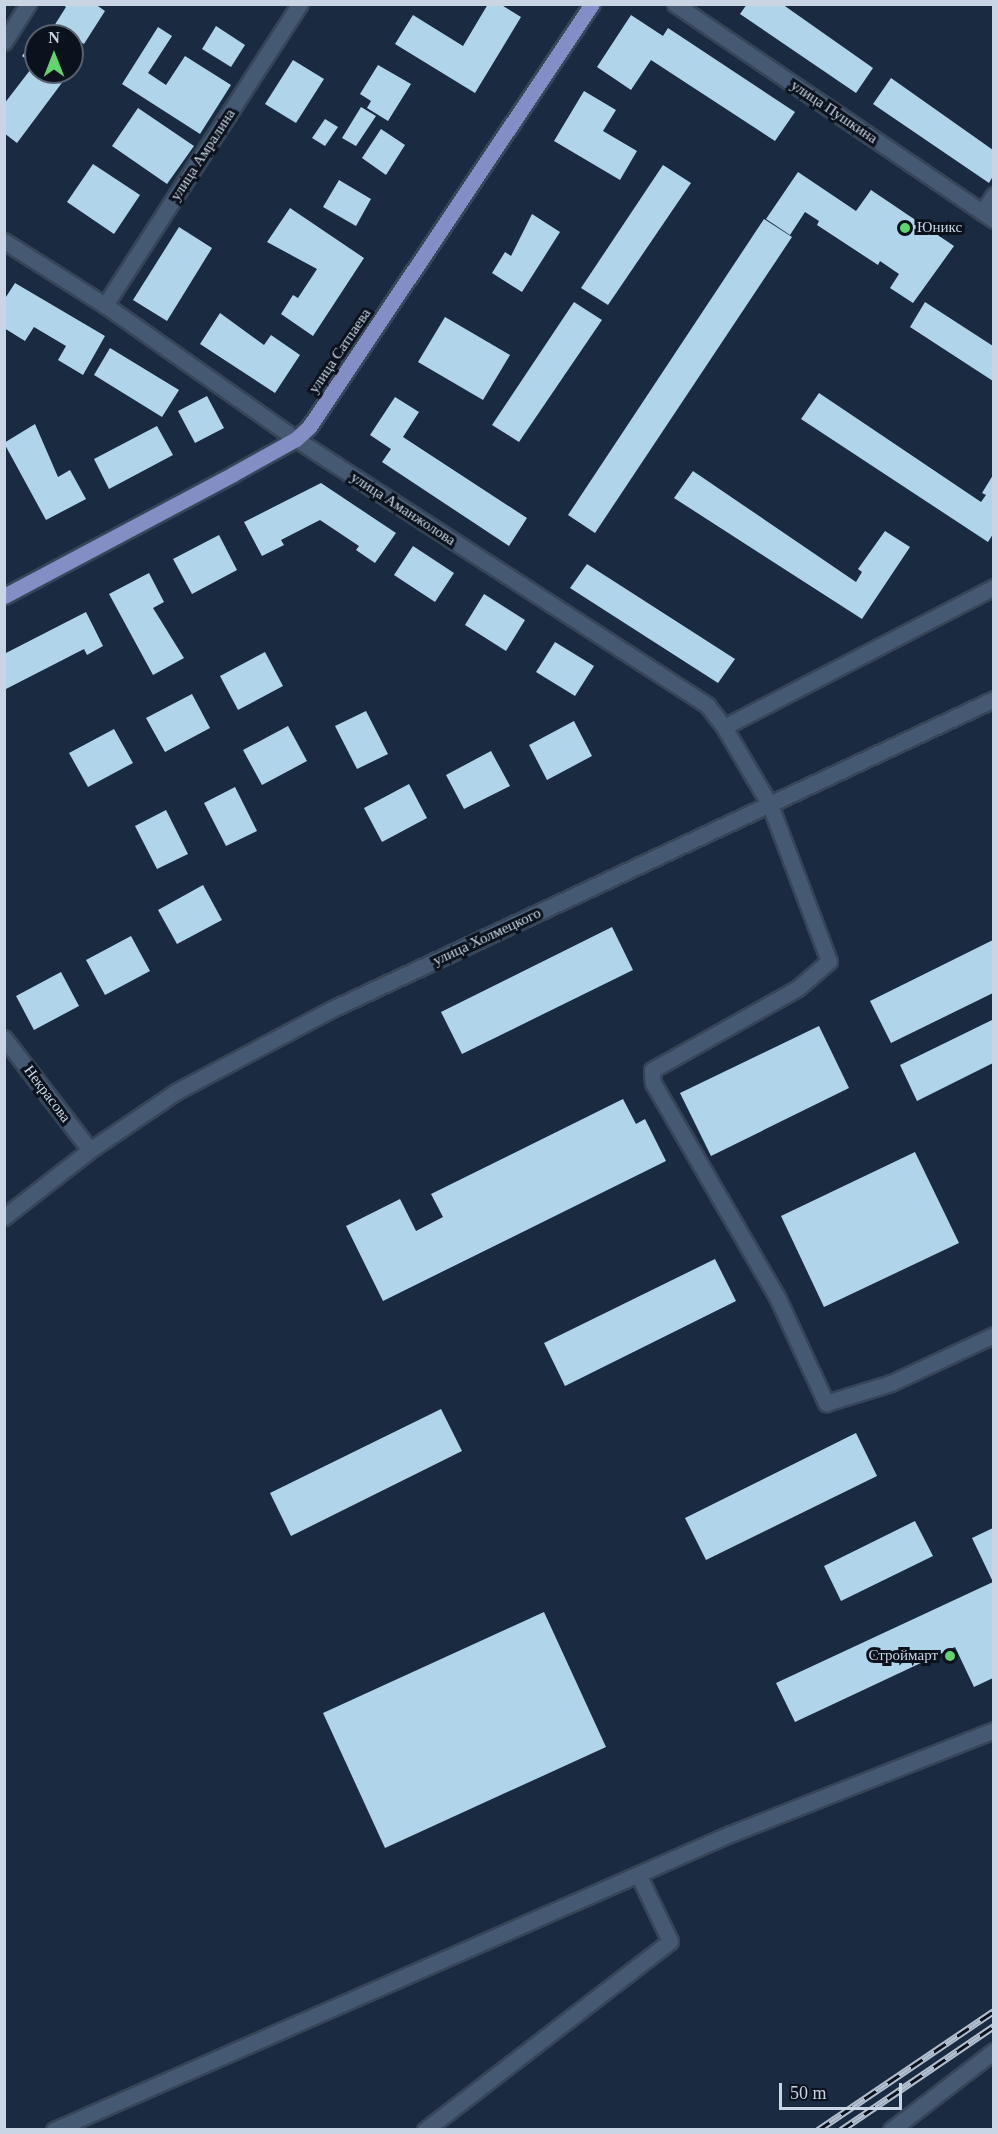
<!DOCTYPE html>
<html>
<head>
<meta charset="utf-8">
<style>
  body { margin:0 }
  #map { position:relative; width:998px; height:2134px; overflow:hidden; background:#192a41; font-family:"Times New Roman",serif }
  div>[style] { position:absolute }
  .building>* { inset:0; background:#b0d5eb }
  .roads { filter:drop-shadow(2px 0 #364558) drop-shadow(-2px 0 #364558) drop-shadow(0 2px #364558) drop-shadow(0 -2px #364558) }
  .minor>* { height:15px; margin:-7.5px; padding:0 7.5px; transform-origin:7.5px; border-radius:7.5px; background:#465973 }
  .major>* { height:15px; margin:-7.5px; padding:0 7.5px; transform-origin:7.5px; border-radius:7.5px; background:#828ec4 }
  .rail>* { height:7px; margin-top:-3.5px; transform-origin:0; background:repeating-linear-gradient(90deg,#0b121d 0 14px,#b2bfcf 0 28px); box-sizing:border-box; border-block:2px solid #b2bfcf }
  .dots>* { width:16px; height:16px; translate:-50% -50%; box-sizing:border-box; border:3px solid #0b121d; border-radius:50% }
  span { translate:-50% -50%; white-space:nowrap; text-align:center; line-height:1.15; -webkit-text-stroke:6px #0b121d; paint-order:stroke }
  .street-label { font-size:15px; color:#c9d5e4 }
  .poi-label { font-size:15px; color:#c9d5e4 }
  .left { translate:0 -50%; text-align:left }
  .right { translate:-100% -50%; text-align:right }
  .frame { position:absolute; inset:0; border:6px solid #c9d5e4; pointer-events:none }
  .north { position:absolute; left:24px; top:24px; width:60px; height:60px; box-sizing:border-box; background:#0b121d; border:2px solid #57606d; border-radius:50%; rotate:0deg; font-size:16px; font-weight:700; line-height:24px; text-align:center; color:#c9d5e4 }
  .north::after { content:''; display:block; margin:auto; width:21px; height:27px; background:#5fd56b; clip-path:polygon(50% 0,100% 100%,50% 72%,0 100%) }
  .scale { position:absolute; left:779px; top:2083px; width:123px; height:27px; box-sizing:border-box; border:3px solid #c9d5e4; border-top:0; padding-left:8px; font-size:18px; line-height:21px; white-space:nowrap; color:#c9d5e4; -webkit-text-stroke:4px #0b121d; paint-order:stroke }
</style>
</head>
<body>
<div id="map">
  <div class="building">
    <div style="clip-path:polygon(62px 4px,95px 4px,105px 11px,84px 44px,54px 26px,66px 7px)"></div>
    <div style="clip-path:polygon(488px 4px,500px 4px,521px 17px,475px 93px,395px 44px,413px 15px,463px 46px)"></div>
    <div style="clip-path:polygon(747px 4px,782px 4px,873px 68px,856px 93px,740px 14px)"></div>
    <div style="clip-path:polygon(631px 15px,663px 36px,668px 28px,795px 112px,775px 141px,651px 60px,631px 90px,597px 67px)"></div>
    <div style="clip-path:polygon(216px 26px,245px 45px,231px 67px,202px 49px)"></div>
    <div style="clip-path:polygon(158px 27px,172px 36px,148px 73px,166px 85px,185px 56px,231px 85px,200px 134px,122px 84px)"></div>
    <div style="clip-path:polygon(36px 37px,36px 72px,70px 72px,17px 143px,4px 133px,4px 104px,34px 65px,22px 56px)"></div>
    <div style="clip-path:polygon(293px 60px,324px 79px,296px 123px,265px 104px)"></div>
    <div style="clip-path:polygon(378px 65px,411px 84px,388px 121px,367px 108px,371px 101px,360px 94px)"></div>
    <div style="clip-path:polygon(891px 78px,993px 150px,993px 176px,989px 183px,873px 104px)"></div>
    <div style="clip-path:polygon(584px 91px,616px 110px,603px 131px,637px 151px,620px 180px,554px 141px)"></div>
    <div style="clip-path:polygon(361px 107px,376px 116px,356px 146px,342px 138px)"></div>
    <div style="clip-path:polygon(138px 108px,194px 146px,167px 184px,112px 146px)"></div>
    <div style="clip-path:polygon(325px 119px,338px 127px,325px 146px,312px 138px)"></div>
    <div style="clip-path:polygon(381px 129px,405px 145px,386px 175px,362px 158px)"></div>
    <div style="clip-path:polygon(93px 164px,140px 195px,114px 234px,67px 202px)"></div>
    <div style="clip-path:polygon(663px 165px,691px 183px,608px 305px,581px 288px)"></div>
    <div style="clip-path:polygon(798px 172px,856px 211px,871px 190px,954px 246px,913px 303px,890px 288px,899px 274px,880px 261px,878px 265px,817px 225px,819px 221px,805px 212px,790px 235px,766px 219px)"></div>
    <div style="clip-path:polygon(339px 180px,371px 199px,356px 226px,323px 207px)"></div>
    <div style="clip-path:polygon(290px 208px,364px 258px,313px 336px,281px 314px,293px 295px,298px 298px,317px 269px,267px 242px)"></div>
    <div style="clip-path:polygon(532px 214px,560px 232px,522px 292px,492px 273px,505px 252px,511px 256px)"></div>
    <div style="clip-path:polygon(764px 219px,792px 237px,595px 533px,568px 515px)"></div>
    <div style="clip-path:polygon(179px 227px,212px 248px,167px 321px,133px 300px)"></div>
    <div style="clip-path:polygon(15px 283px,105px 336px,83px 375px,58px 360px,66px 346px,34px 327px,25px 341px,4px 328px,4px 300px)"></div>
    <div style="clip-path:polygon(574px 302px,602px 320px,519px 442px,492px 425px)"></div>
    <div style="clip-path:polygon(925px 302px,993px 346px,993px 381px,910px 327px)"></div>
    <div style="clip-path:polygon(220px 313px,264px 345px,271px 335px,300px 355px,275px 393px,200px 344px)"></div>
    <div style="clip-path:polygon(445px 317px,510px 355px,483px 400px,418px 362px)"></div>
    <div style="clip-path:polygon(110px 348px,179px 390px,162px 417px,94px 375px)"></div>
    <div style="clip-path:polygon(819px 393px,981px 502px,986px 495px,982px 493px,993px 475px,993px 534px,988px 542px,801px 419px)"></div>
    <div style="clip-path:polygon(207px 396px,224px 428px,195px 443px,178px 411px)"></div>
    <div style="clip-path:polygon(395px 397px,419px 412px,403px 437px,527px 518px,509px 546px,382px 462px,391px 449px,370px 435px)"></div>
    <div style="clip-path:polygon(35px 424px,58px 477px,70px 470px,86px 499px,46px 520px,4px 443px)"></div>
    <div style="clip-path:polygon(157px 426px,173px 455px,109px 489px,94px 459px)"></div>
    <div style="clip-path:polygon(693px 471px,856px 582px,862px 572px,858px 569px,885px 531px,910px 547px,862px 619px,674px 498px)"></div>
    <div style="clip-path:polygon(321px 483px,396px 533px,375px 563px,356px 550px,359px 546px,320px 520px,281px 540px,284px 545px,262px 556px,244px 522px)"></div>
    <div style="clip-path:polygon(219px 535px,237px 570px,192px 594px,173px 559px)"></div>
    <div style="clip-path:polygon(413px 546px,454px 573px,435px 602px,394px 575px)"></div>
    <div style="clip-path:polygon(587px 564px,735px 659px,718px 683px,570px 588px)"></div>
    <div style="clip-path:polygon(149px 573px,164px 602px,153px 608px,184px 658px,153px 675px,109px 594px)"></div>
    <div style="clip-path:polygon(484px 594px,525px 620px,506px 651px,465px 625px)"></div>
    <div style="clip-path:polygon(86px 612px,103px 646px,87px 655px,84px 649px,4px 690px,4px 654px)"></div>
    <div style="clip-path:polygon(555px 642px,594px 666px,575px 696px,536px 672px)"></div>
    <div style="clip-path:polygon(265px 652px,283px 686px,238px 710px,220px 676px)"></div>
    <div style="clip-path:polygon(192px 694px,210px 728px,165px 752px,146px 718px)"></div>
    <div style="clip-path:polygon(366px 711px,388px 754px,357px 769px,335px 726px)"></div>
    <div style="clip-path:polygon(574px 721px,592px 756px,547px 780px,529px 745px)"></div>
    <div style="clip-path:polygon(288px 726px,307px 761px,262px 785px,243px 750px)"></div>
    <div style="clip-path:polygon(114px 729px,133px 763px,88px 787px,69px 753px)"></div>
    <div style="clip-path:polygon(491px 751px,510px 786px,464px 809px,446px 775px)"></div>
    <div style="clip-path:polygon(409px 784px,427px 818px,382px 842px,364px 808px)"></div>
    <div style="clip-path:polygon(235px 787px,257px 831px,226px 846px,204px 803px)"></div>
    <div style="clip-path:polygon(166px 810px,188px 854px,157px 869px,135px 826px)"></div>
    <div style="clip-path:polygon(203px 885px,222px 920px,177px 944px,158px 910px)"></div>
    <div style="clip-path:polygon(612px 927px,633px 970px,462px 1054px,441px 1012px)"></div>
    <div style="clip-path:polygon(131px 936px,150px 971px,105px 995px,86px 960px)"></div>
    <div style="clip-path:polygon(993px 940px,993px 993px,891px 1043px,870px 1001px)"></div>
    <div style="clip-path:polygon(61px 972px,79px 1006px,34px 1030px,16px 996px)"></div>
    <div style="clip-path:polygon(992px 1020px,993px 1063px,917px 1101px,900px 1065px)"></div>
    <div style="clip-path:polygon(819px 1026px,849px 1088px,711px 1156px,680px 1093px)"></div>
    <div style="clip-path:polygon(623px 1099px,636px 1124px,645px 1119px,666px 1161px,383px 1301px,346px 1226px,400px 1199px,416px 1231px,443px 1217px,431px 1194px)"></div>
    <div style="clip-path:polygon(915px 1152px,959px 1243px,824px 1307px,781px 1216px)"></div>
    <div style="clip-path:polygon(715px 1259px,736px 1301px,565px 1386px,544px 1343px)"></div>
    <div style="clip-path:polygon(441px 1409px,462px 1451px,291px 1536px,270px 1493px)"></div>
    <div style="clip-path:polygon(856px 1433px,877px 1476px,706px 1560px,685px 1518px)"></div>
    <div style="clip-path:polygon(915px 1521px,933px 1556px,841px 1601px,824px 1566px)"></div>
    <div style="clip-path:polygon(993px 1528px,993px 1678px,974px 1687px,955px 1647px,795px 1722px,776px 1683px,993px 1582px,972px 1538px)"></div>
    <div style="clip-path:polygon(544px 1612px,606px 1747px,385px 1848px,323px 1713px)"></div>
  </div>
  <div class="roads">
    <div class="minor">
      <div style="left:675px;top:4px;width:385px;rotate:34.1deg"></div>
      <div style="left:4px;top:42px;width:45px;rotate:-57.7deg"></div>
      <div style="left:982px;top:212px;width:21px;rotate:-55deg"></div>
      <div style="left:4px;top:241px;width:120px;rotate:32.4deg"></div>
      <div style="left:105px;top:305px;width:233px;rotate:35.1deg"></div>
      <div style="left:296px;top:439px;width:490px;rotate:32.9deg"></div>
      <div style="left:707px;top:705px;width:28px;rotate:52deg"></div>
      <div style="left:724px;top:727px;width:91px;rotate:59.5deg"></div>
      <div style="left:770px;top:805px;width:167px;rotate:69.3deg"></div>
      <div style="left:829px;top:961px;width:41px;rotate:138.9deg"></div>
      <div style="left:798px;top:988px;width:167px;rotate:150.7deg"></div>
      <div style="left:652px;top:1070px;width:13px;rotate:86deg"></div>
      <div style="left:653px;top:1083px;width:250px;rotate:59.9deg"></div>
      <div style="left:778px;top:1299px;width:115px;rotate:65.2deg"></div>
      <div style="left:826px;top:1403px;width:68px;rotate:-17.1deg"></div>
      <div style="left:891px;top:1383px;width:114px;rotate:-25deg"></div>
      <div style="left:105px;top:305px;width:359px;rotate:-57.1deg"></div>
      <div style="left:724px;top:727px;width:304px;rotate:-27.4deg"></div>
      <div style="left:4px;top:1038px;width:141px;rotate:52.5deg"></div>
      <div style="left:4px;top:1217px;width:109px;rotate:-37.9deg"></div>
      <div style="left:90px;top:1150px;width:105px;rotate:-34.1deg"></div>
      <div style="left:177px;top:1091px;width:175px;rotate:-27.9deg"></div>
      <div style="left:332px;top:1009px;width:731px;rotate:-25.09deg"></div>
      <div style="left:54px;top:2130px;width:738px;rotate:-23.65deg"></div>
      <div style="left:730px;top:1834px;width:284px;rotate:-21.5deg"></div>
      <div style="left:425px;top:2130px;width:309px;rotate:-37.6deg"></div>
      <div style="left:670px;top:1941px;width:74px;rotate:-115.5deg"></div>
      <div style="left:891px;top:2130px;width:130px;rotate:-37.5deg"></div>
    </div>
    <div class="major">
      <div style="left:4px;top:596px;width:259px;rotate:-28deg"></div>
      <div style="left:233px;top:474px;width:72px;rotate:-29.1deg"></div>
      <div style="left:296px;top:439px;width:18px;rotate:-43deg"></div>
      <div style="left:309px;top:427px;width:509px;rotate:-56.22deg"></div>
    </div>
  </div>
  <div class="rail">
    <div style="left:818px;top:2130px;width:212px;rotate:-34.1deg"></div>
    <div style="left:841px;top:2130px;width:185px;rotate:-34.2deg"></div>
  </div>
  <div class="dots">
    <div style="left:905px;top:228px;background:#5fd56b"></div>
    <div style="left:950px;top:1656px;background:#5fd56b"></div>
  </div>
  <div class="street-label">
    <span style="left:834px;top:112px;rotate:34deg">улица Пушкина</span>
    <span style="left:203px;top:155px;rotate:-57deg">улица Амралина</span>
    <span style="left:340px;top:351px;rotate:-56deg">улица Сатпаева</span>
    <span style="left:403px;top:509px;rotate:33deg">улица Аманжолова</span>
    <span style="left:487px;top:937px;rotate:-25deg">улица Холмецкого</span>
    <span style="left:47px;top:1094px;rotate:53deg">Некрасова</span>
  </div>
  <div class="poi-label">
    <span class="left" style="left:917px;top:228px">Юникс</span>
    <span class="right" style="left:938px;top:1656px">Строймарт</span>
  </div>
  <div class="frame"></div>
  <div class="north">N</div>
  <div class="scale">50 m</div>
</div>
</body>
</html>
